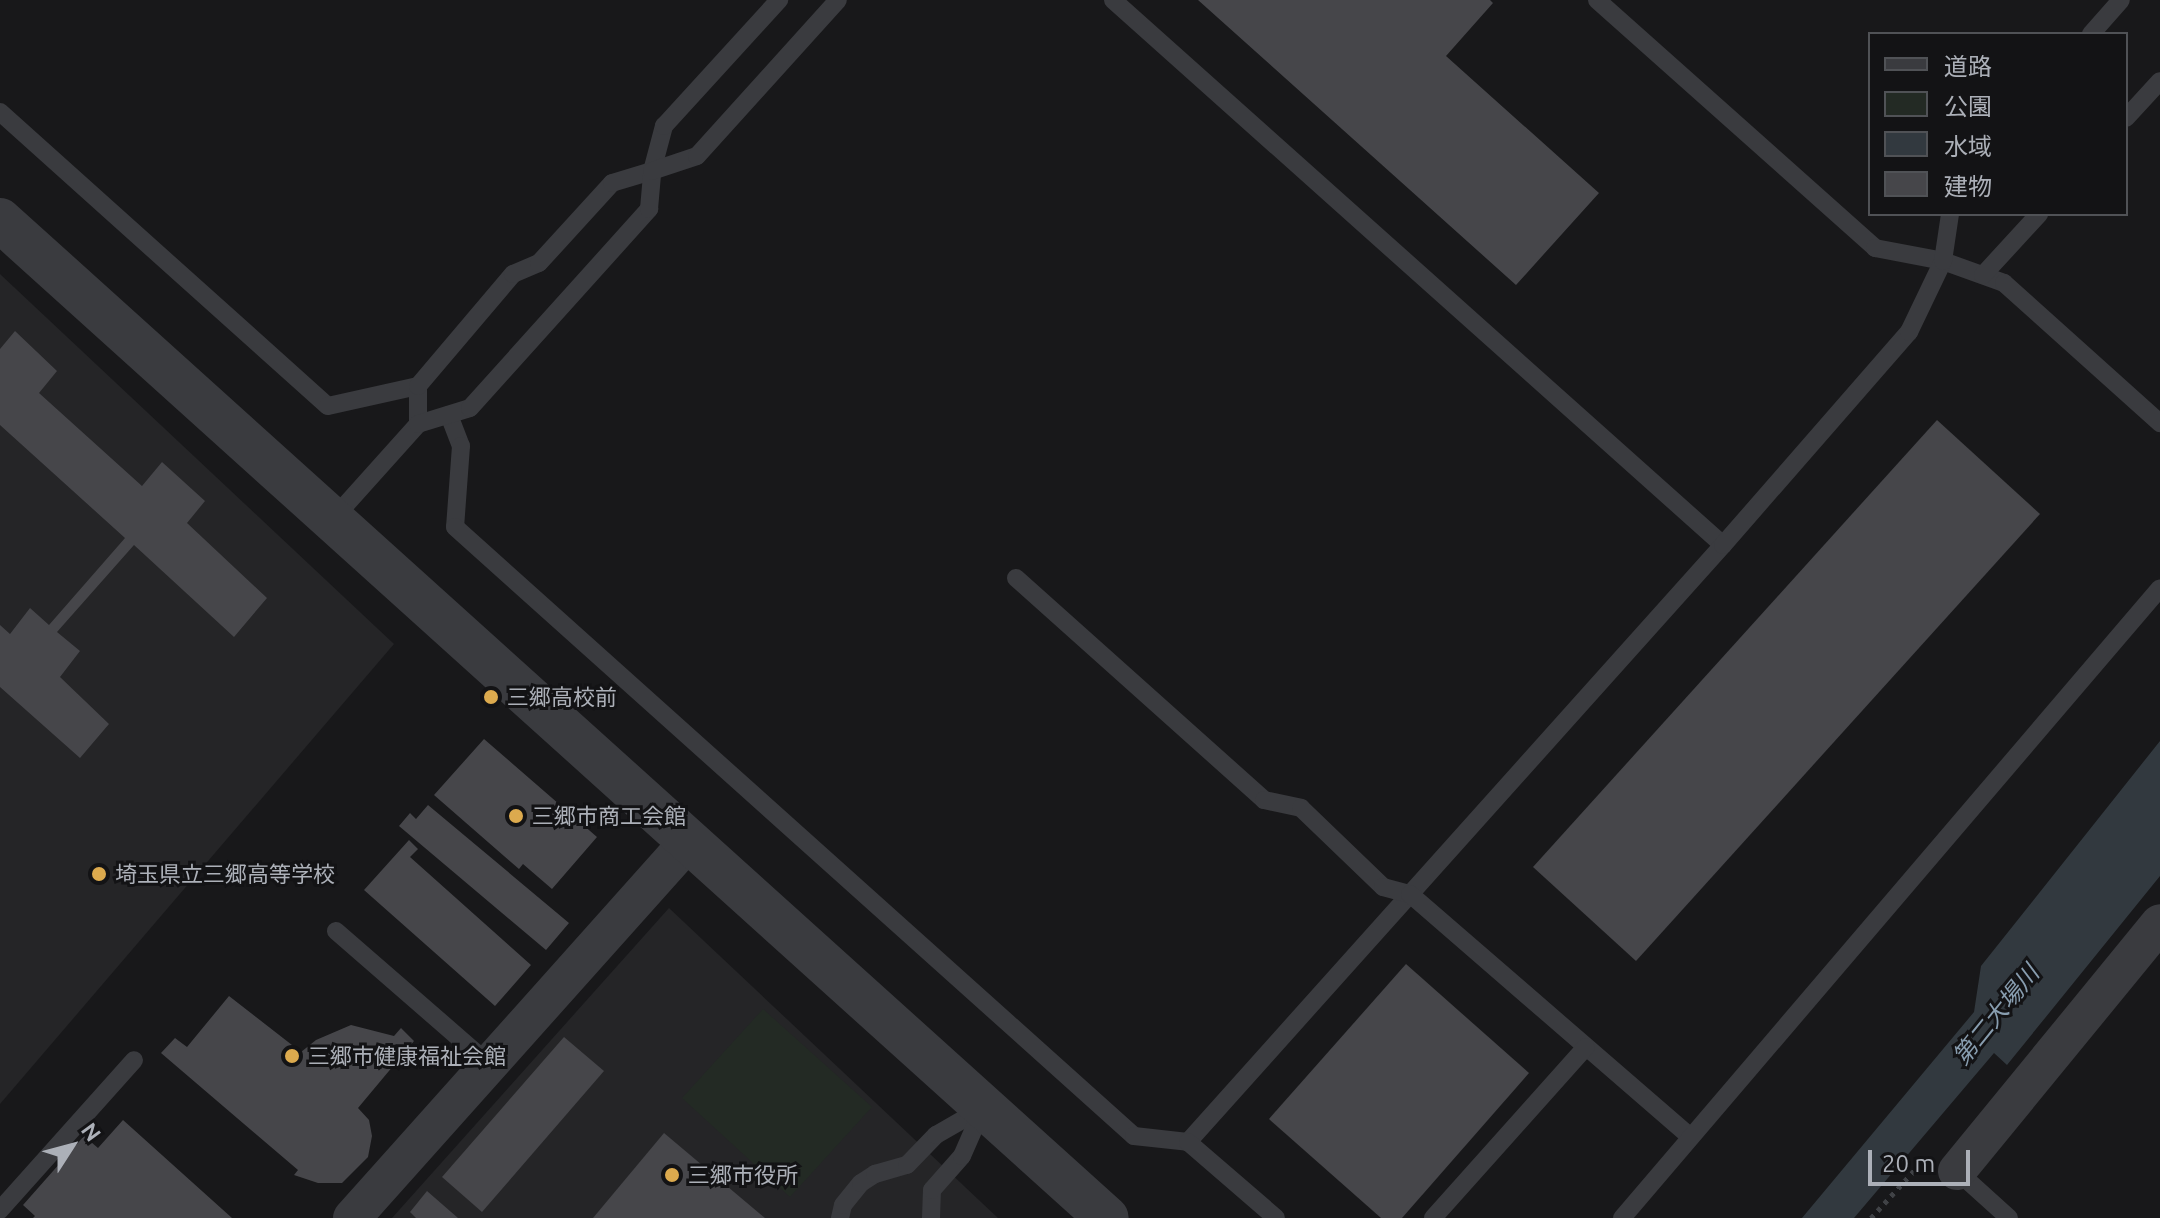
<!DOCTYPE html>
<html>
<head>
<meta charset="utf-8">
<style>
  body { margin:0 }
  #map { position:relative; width:2160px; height:1218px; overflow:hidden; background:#18181a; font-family:Ubuntu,"Noto Sans JP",sans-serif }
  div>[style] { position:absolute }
  .built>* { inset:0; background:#252527 }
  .green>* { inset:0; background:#232a24 }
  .water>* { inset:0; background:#32393f }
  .building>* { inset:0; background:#46464a }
  .path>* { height:5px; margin-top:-2.5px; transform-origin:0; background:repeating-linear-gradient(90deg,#404246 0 4px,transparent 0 10px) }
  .service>* { height:18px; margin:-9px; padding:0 9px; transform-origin:9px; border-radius:9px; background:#3a3b3f }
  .minor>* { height:38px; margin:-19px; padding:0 19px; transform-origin:19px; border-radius:19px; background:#3a3b3f }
  .tertiary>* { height:44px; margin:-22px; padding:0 22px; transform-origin:22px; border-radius:22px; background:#3a3b3f }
  .dots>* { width:22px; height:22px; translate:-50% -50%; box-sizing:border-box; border:4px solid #131315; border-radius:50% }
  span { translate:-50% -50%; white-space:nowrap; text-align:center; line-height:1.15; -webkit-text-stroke:6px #131315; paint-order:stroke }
  .poi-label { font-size:22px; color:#acb0b8 }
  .left { translate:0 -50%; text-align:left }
  .water-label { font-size:24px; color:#889daf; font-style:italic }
  .legend { position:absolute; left:1868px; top:32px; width:260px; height:184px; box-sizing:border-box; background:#131315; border:2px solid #505256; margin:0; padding:10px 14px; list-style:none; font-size:24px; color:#acb0b8 }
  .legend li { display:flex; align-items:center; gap:16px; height:40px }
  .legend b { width:40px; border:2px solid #505256 }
  .north { position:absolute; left:32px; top:1106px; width:80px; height:80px; -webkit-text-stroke:6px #131315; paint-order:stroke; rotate:54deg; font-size:22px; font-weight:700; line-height:32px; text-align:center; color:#acb0b8 }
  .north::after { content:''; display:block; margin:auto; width:28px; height:36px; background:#acb0b8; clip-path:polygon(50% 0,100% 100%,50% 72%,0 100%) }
  .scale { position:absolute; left:1868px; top:1150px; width:102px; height:36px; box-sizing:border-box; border:4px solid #acb0b8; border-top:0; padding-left:10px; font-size:24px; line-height:28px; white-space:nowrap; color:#acb0b8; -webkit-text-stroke:6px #131315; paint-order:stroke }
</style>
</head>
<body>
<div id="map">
  <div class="built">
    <div style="clip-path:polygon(0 274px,394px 644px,0 1104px)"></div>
    <div style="clip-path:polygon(669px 908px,998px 1218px,392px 1218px)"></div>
  </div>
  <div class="green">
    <div style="clip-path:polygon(763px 1009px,872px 1107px,790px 1197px,682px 1098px)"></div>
  </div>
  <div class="water">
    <div style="clip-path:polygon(2160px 741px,2160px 876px,2007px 1065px,1994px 1053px,1854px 1218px,1802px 1218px,1974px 1012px,1981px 966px)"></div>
  </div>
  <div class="building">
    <div style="clip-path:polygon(1198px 0,1490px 0,1493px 3px,1446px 56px,1599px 193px,1516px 285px)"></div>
    <div style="clip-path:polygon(15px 331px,57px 371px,39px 393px,142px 486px,162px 462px,205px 501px,187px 523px,267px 598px,234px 637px,134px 545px,57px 632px,80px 651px,60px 677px,109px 724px,80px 758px,0 687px,0 625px,10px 634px,30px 608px,49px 625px,125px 538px,0 425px,0 349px)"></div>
    <div style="clip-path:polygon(1937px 420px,2040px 514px,1636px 961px,1533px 867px)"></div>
    <div style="clip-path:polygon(484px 739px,597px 837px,552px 889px,523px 864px,519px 869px,434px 795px)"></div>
    <div style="clip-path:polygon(428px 805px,569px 923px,546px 950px,399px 826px,410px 813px,416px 819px)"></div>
    <div style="clip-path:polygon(409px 840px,418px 849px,410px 857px,531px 965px,495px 1006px,364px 890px)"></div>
    <div style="clip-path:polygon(1406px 964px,1529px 1073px,1402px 1218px,1381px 1218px,1269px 1119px)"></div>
    <div style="clip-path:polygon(229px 996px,301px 1052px,316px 1040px,351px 1025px,394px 1036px,401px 1028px,414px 1041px,358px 1108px,369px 1120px,372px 1136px,368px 1157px,342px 1183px,318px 1183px,294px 1175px,298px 1170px,161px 1053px,175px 1038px,187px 1047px)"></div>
    <div style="clip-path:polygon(564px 1037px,604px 1071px,482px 1212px,442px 1177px)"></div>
    <div style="clip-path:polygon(123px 1120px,232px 1218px,33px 1218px,35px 1216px,23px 1205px,84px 1136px,98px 1148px)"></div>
    <div style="clip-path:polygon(664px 1133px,765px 1218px,593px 1218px)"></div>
    <div style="clip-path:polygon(427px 1191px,458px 1218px,416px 1218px,410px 1212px)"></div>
  </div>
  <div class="path">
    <div style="left:1871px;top:1218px;width:74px;rotate:-47.7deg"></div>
  </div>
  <div class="service">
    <div style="left:1113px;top:0;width:818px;rotate:41.78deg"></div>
    <div style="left:1723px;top:545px;width:802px;rotate:131.87deg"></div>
    <div style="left:1597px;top:0;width:373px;rotate:41.7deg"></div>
    <div style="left:1875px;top:248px;width:69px;rotate:10.8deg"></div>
    <div style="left:1943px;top:261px;width:65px;rotate:19.8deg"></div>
    <div style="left:2004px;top:283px;width:210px;rotate:41.9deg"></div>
    <div style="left:2091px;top:34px;width:45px;rotate:-48.6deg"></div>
    <div style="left:0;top:112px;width:440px;rotate:41.9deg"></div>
    <div style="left:328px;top:406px;width:92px;rotate:-12.5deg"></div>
    <div style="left:2126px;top:118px;width:50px;rotate:-47.4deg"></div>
    <div style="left:1983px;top:275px;width:83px;rotate:-47.4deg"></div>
    <div style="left:449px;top:415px;width:33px;rotate:69deg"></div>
    <div style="left:461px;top:446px;width:81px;rotate:94.2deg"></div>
    <div style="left:455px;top:527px;width:912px;rotate:41.89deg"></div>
    <div style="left:1134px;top:1136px;width:54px;rotate:6.3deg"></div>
    <div style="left:1188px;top:1142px;width:116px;rotate:40.8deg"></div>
    <div style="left:418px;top:424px;width:38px;rotate:-90deg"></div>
    <div style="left:418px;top:386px;width:147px;rotate:-49.7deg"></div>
    <div style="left:513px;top:274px;width:28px;rotate:-23deg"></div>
    <div style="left:539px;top:263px;width:108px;rotate:-47.6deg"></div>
    <div style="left:612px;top:183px;width:42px;rotate:-16.7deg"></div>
    <div style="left:652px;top:171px;width:47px;rotate:-75.1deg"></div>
    <div style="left:664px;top:126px;width:171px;rotate:-47.6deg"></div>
    <div style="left:332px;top:520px;width:129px;rotate:-48.1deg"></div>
    <div style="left:418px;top:424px;width:54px;rotate:-17.1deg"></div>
    <div style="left:470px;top:408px;width:268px;rotate:-48deg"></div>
    <div style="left:649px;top:209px;width:38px;rotate:-85deg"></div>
    <div style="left:652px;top:171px;width:47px;rotate:-18.4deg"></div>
    <div style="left:697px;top:156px;width:210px;rotate:-47.9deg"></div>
    <div style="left:1723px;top:545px;width:283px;rotate:-48.9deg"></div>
    <div style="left:1909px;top:332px;width:79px;rotate:-64.4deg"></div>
    <div style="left:1943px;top:261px;width:48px;rotate:-81.5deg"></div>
    <div style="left:1016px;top:578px;width:333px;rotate:41.8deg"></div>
    <div style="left:1264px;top:800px;width:38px;rotate:12deg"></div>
    <div style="left:1301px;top:808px;width:114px;rotate:43.9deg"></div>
    <div style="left:1383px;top:887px;width:28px;rotate:15deg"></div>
    <div style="left:1410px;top:894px;width:371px;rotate:40.9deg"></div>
    <div style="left:336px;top:931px;width:203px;rotate:41deg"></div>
    <div style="left:1957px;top:1171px;width:70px;rotate:42.1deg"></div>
    <div style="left:0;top:1210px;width:201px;rotate:-48.2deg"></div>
    <div style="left:840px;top:1218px;width:13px;rotate:-77deg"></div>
    <div style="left:843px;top:1205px;width:28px;rotate:-51deg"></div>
    <div style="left:861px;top:1183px;width:17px;rotate:-33deg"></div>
    <div style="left:875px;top:1174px;width:33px;rotate:-16deg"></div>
    <div style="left:907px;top:1165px;width:42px;rotate:-46deg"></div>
    <div style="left:936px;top:1135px;width:54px;rotate:-29.9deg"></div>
    <div style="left:931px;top:1218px;width:28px;rotate:-88deg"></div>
    <div style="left:932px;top:1190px;width:45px;rotate:-48.6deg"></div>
    <div style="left:962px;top:1156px;width:52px;rotate:-66.4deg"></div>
    <div style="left:1433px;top:1218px;width:229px;rotate:-48.2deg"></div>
    <div style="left:1622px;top:1218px;width:828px;rotate:-49.5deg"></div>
  </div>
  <div class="minor">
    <div style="left:1957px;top:1171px;width:320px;rotate:-50.7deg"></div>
    <div style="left:352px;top:1218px;width:506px;rotate:-48.21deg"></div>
  </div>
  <div class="tertiary">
    <div style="left:0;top:220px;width:1490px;rotate:42.04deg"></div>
  </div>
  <div class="dots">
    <div style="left:491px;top:697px;background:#dcaa4e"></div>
    <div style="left:516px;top:816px;background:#dcaa4e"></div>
    <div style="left:99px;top:874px;background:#dcaa4e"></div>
    <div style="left:292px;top:1056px;background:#dcaa4e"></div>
    <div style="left:672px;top:1175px;background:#dcaa4e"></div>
  </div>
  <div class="poi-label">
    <span class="left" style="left:507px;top:697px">三郷高校前</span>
    <span class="left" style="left:532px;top:816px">三郷市商工会館</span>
    <span class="left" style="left:115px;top:874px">埼玉県立三郷高等学校</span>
    <span class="left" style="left:308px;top:1056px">三郷市健康福祉会館</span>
    <span class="left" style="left:688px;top:1175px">三郷市役所</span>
  </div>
  <div class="water-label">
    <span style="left:1996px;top:1015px;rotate:-51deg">第二大場川</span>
  </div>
  <ul class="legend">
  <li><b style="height:10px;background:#3a3b3f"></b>道路</li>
  <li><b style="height:22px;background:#232a24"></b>公園</li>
  <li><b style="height:22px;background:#32393f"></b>水域</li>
  <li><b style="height:22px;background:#46464a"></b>建物</li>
  </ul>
  <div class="north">N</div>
  <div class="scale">20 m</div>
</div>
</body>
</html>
